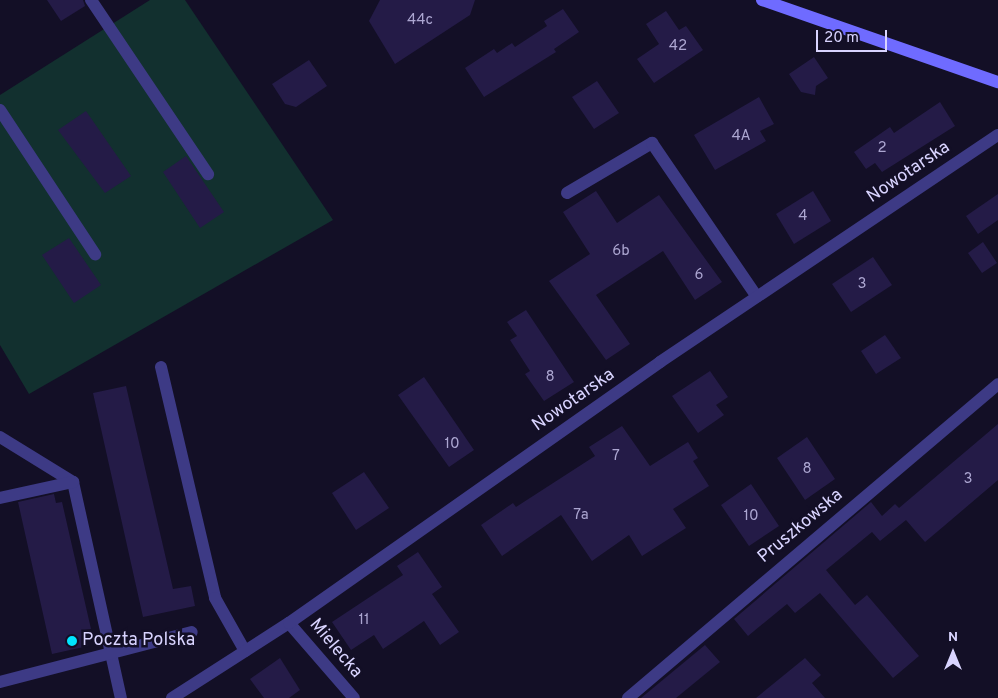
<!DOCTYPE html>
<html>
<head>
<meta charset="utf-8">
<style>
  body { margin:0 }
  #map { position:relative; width:998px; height:698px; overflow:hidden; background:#130f26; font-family:Overpass,sans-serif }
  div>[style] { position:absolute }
  .green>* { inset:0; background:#12302f }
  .building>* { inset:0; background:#241b47 }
  .lane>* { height:12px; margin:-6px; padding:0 6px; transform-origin:6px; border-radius:6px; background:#3d3a85 }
  .street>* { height:12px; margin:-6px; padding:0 6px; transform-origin:6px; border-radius:6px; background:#3d3a85 }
  .secondary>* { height:12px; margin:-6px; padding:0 6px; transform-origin:6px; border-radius:6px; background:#6f6bff }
  .dots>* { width:14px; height:14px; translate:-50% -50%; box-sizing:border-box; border:2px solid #130f26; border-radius:50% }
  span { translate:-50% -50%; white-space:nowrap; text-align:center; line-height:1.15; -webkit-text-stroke:5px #130f26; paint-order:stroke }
  .number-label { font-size:15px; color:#aca6d1 }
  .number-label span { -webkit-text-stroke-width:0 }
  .street-label { font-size:18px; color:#d9d4ff }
  .poi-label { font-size:18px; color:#d9d4ff }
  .left { translate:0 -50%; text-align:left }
  .north { position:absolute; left:928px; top:628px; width:50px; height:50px; -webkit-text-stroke:4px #130f26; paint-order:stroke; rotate:0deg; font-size:14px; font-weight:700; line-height:20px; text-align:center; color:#d9d4ff }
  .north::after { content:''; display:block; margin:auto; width:18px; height:22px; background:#d9d4ff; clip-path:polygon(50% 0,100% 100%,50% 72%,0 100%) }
  .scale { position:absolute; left:816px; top:30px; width:71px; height:22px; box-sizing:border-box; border:2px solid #d9d4ff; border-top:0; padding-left:6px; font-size:15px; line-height:18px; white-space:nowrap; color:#d9d4ff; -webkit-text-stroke:4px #130f26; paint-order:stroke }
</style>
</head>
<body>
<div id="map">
  <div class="green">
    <div style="clip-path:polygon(150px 0,185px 0,333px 220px,29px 394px,0 345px,0 95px)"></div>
  </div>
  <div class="building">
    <div style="clip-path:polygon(47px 0,83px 0,85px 6px,61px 21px)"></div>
    <div style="clip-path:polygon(380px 0,475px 0,470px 15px,395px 64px,369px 21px)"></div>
    <div style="clip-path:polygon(563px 9px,579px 32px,554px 49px,556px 52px,484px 97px,465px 68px,494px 49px,497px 53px,512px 43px,515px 47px,547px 26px,544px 21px)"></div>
    <div style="clip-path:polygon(666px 11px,679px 30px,686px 26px,703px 50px,654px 83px,637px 59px,659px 44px,646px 24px)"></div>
    <div style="clip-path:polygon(814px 57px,828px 78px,816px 86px,815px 95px,801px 92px,789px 74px)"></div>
    <div style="clip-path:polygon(309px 60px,327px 86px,296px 107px,285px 104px,272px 84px)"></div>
    <div style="clip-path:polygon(597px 81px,619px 113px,594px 129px,572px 97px)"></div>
    <div style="clip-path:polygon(759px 97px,774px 124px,760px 131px,766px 141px,715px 170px,694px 135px)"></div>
    <div style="clip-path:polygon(940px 102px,955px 126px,882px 172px,875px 163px,866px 169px,854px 152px,890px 127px,894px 133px)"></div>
    <div style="clip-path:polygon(86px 111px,131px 176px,105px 193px,58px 130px)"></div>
    <div style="clip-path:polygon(186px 156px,224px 212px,200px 228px,163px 172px)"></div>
    <div style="clip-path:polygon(596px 191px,617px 223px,659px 195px,722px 282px,695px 300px,663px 251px,596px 295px,630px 344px,606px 360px,549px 281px,590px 254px,563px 212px)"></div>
    <div style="clip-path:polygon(813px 191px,831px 221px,794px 244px,776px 214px)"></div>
    <div style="clip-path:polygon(998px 194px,998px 220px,978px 234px,966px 216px)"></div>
    <div style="clip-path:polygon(69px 238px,101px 285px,74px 303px,42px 255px)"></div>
    <div style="clip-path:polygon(983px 242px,997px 263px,982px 273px,968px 253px)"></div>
    <div style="clip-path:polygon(873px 257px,892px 285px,851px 312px,832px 284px)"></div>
    <div style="clip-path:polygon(526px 310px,574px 382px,544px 401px,525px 374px,530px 371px,510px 340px,517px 336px,507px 322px)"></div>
    <div style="clip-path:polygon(885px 335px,901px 358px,876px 374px,861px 351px)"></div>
    <div style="clip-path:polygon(710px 371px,728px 397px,716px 405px,724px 415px,698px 433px,672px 396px)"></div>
    <div style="clip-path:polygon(424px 377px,474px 450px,449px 467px,398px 395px)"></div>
    <div style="clip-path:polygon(126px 386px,173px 589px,191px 586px,195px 606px,143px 617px,93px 393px)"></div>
    <div style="clip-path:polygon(998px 424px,998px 480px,944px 526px,925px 542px,906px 520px,880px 541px,872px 532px,826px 570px,855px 605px,867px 595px,919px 656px,893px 678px,820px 593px,795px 613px,787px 604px,748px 636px,734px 619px,871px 502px,882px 516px,895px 504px,899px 508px)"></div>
    <div style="clip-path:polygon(622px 426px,650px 466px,688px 442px,698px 458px,693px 461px,709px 486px,673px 509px,686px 528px,642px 556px,629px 535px,592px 561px,561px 515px,502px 556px,481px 525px,513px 503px,516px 507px,595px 456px,589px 447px)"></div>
    <div style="clip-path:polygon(807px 437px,835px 479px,805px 500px,777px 458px)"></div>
    <div style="clip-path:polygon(364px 472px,389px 508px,356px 530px,332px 493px)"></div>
    <div style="clip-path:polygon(751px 484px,779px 526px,749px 546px,721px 505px)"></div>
    <div style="clip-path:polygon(54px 494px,56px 503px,62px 502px,91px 629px,85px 630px,88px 646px,52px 654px,18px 502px)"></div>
    <div style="clip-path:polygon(418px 552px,442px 587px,432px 594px,459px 632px,440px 645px,424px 621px,383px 649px,374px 635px,351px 650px,332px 622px,403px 575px,397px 566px)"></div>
    <div style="clip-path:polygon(705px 645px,720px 662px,676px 698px,641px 698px)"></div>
    <div style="clip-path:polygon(280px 658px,300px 690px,289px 698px,264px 698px,250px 679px)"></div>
    <div style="clip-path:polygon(805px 658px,821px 675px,812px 683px,825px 698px,756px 698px)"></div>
  </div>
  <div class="lane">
    <div style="left:91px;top:0;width:210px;rotate:56.1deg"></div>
    <div style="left:0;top:110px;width:173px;rotate:56.6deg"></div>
    <div style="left:567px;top:193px;width:99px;rotate:-30.5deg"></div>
    <div style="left:652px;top:143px;width:186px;rotate:55.7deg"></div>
    <div style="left:161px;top:367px;width:237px;rotate:76.8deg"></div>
    <div style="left:215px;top:598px;width:61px;rotate:60.5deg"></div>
    <div style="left:0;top:437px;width:86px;rotate:31.7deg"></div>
    <div style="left:73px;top:482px;width:221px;rotate:77.5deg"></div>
    <div style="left:0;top:498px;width:75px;rotate:-12.4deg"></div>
    <div style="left:0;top:682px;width:198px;rotate:-14.6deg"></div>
  </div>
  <div class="street">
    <div style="left:289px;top:623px;width:99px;rotate:49.1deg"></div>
    <div style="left:172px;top:698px;width:139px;rotate:-32.7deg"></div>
    <div style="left:289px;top:623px;width:454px;rotate:-35.1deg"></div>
    <div style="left:660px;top:362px;width:407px;rotate:-33.9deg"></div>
    <div style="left:628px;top:698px;width:485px;rotate:-40.3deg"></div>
  </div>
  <div class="secondary">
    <div style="left:762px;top:0;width:250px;rotate:19.2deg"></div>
  </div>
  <div class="dots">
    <div style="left:72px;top:641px;background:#00e5ff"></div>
  </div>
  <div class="number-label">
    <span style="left:420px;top:21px">44c</span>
    <span style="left:678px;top:47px">42</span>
    <span style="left:741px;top:137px">4A</span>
    <span style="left:882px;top:149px">2</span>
    <span style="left:803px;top:217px">4</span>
    <span style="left:621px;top:252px">6b</span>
    <span style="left:699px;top:276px">6</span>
    <span style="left:862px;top:285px">3</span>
    <span style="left:550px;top:378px">8</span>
    <span style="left:452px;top:445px">10</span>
    <span style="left:616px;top:457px">7</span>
    <span style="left:807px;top:470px">8</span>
    <span style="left:968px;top:480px">3</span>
    <span style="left:581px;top:516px">7a</span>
    <span style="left:751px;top:517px">10</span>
    <span style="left:364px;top:621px">11</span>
  </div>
  <div class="street-label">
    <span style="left:909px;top:173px;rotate:-34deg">Nowotarska</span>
    <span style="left:574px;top:401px;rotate:-35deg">Nowotarska</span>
    <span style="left:801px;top:527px;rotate:-40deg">Pruszkowska</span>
    <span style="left:335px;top:649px;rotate:50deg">Mielecka</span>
  </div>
  <div class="poi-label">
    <span class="left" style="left:82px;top:641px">Poczta Polska</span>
  </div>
  <div class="north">N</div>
  <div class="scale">20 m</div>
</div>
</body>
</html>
